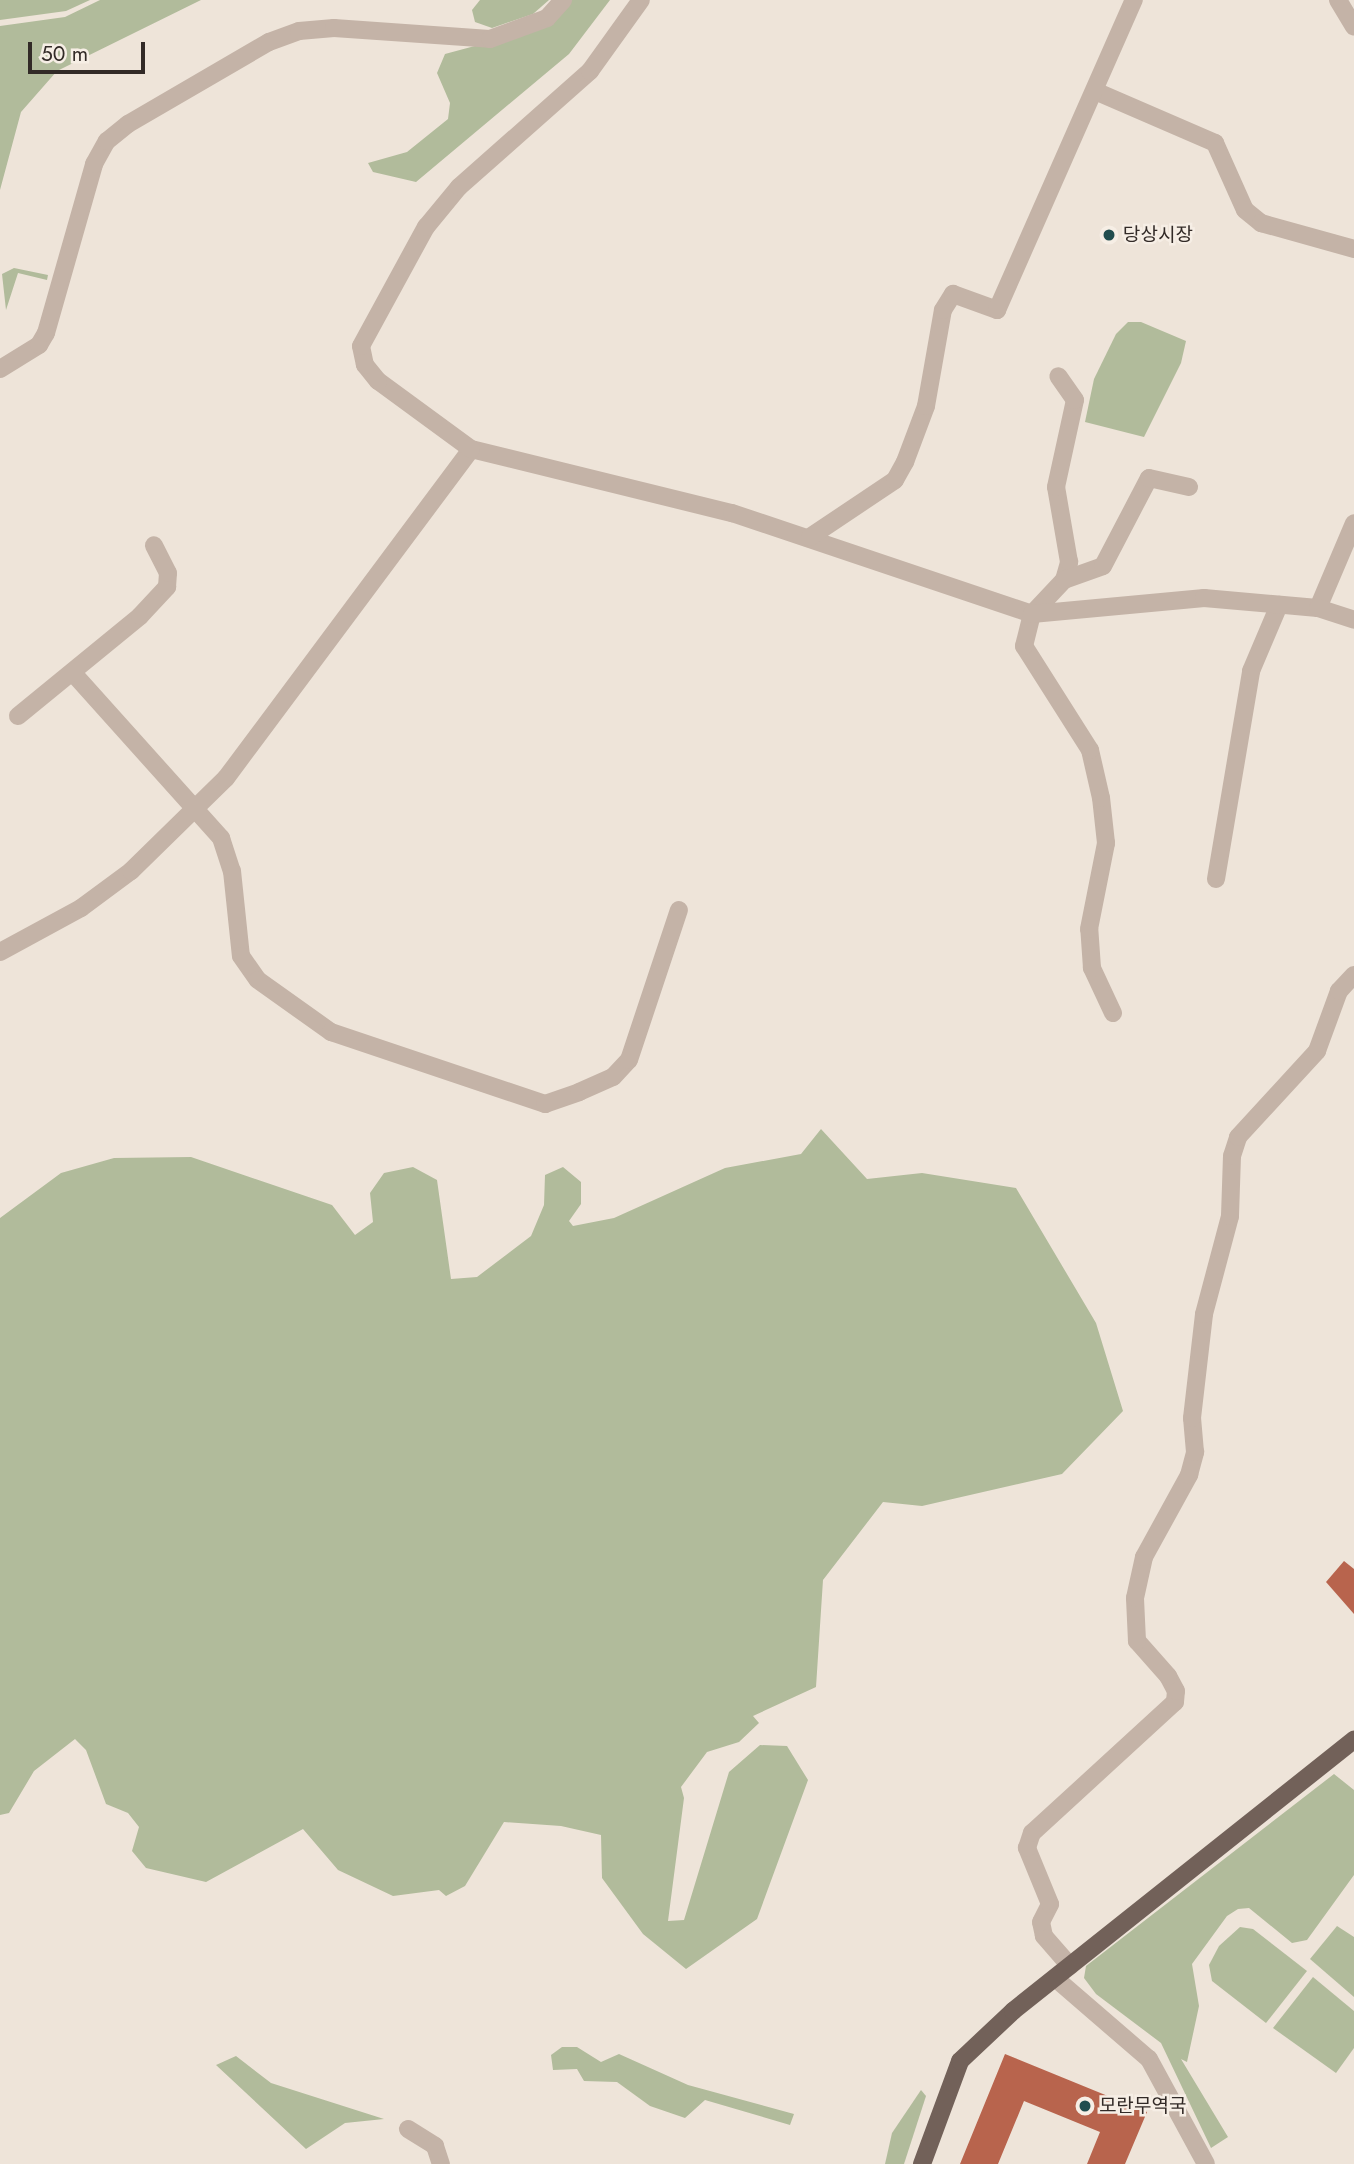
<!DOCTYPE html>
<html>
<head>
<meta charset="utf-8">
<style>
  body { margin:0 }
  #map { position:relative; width:1354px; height:2164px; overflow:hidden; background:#eee4d9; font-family:Jost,"Noto Sans KR",sans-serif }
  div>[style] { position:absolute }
  .green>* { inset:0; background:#b1bb9b }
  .building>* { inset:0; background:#b8644d }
  .minor>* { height:18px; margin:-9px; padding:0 9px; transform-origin:9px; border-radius:9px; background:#c4b3a7 }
  .major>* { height:18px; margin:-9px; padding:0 9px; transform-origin:9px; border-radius:9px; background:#726159 }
  .dots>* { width:19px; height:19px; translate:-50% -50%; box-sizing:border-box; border:4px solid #f6eee5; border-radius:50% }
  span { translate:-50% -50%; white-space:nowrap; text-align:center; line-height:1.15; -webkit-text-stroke:5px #f6eee5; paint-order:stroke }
  .poi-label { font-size:19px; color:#322a27 }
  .left { translate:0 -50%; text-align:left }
  .scale { position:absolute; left:28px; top:42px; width:117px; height:32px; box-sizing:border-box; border:4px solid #322a27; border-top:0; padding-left:9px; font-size:21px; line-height:24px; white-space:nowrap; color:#322a27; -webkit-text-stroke:5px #f6eee5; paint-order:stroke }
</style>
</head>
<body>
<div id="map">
  <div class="green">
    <div style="clip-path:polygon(0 0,90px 0,66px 11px,0 20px)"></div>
    <div style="clip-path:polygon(100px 0,201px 0,57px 71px,21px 112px,0 190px,0 26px,65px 17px)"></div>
    <div style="clip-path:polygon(480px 0,549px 0,533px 14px,492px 28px,475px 22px,472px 10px)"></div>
    <div style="clip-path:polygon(571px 0,610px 0,569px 54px,416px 182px,373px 172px,368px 163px,407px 152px,448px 119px,450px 103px,437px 73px,445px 54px,545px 27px)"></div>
    <div style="clip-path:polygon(14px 268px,48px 275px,47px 280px,18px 273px,6px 310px,2px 274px)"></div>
    <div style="clip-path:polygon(1128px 322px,1141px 322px,1186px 341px,1181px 363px,1144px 437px,1085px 422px,1094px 379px,1116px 334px)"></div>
    <div style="clip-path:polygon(821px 1129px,867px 1179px,922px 1173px,1016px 1188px,1096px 1323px,1123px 1411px,1062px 1474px,922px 1506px,883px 1502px,823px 1580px,816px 1687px,753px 1716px,759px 1723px,739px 1742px,707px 1752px,681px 1787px,684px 1798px,668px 1921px,684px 1920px,729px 1772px,760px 1745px,787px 1746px,808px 1780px,757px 1919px,686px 1969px,643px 1934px,602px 1878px,601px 1835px,561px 1826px,504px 1822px,465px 1886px,446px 1896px,439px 1890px,393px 1896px,338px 1870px,303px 1829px,206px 1882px,146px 1868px,132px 1851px,139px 1827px,128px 1813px,106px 1804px,86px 1750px,75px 1739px,34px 1771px,9px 1813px,0 1815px,0 1218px,61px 1173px,114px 1158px,191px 1157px,332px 1205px,355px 1235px,373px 1222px,370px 1193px,384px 1173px,413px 1167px,437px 1180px,451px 1279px,477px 1277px,531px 1236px,544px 1205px,545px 1175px,563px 1167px,581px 1182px,581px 1204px,569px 1221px,573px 1226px,614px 1218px,725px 1168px,801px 1154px)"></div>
    <div style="clip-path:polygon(1334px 1774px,1354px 1790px,1354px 1875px,1307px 1940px,1292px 1943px,1249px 1908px,1238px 1909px,1227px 1916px,1192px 1964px,1199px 2006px,1187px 2062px,1181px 2059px,1228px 2137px,1211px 2148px,1161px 2043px,1096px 1994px,1084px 1978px,1086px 1966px)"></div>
    <div style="clip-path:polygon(1337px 1926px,1354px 1937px,1354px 1997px,1310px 1959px)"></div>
    <div style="clip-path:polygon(1240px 1927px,1253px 1929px,1307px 1971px,1266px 2023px,1212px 1981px,1209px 1965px,1219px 1946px)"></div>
    <div style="clip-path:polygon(1313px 1977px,1354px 2011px,1354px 2048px,1336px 2073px,1273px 2028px)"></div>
    <div style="clip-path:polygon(562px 2047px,577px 2047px,601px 2062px,619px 2054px,688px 2085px,794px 2114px,790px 2125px,705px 2100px,685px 2118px,650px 2106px,617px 2082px,584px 2081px,577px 2069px,553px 2070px,551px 2055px)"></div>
    <div style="clip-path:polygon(236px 2056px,271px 2083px,384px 2119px,345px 2123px,306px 2149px,216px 2065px)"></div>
    <div style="clip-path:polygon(921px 2090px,926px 2096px,904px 2164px,885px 2164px,892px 2133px)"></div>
  </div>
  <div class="building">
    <div style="clip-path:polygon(1344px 1561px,1354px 1569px,1354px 1614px,1326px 1582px)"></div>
    <div style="clip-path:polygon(1005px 2054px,1147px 2112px,1125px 2164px,1087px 2164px,1100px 2132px,1024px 2101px,998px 2164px,960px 2164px)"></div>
  </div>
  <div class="minor">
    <div style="left:1338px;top:0;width:31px;rotate:59deg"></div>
    <div style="left:1095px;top:91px;width:131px;rotate:23.4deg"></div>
    <div style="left:1215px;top:143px;width:73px;rotate:65.9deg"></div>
    <div style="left:1245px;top:210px;width:21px;rotate:39deg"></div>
    <div style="left:1261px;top:223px;width:97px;rotate:15.6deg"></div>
    <div style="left:0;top:369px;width:46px;rotate:-31.6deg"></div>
    <div style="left:39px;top:345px;width:14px;rotate:-60deg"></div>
    <div style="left:46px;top:333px;width:176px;rotate:-74.1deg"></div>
    <div style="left:94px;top:164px;width:26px;rotate:-61deg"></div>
    <div style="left:107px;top:141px;width:27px;rotate:-39deg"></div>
    <div style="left:128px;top:124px;width:163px;rotate:-30.2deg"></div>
    <div style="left:269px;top:42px;width:32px;rotate:-20deg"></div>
    <div style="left:299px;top:31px;width:35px;rotate:-5deg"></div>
    <div style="left:334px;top:28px;width:156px;rotate:4deg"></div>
    <div style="left:490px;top:39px;width:61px;rotate:-20.2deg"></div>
    <div style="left:547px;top:18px;width:24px;rotate:-48deg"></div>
    <div style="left:471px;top:449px;width:269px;rotate:13.8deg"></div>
    <div style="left:732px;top:513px;width:317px;rotate:18.6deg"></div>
    <div style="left:1032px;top:614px;width:47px;rotate:-46.7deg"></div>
    <div style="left:1064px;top:580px;width:19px;rotate:-74deg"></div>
    <div style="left:1069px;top:562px;width:76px;rotate:-99.8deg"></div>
    <div style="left:1056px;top:487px;width:89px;rotate:-77.7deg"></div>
    <div style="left:1075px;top:400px;width:29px;rotate:-125deg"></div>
    <div style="left:810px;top:537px;width:102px;rotate:-33.8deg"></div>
    <div style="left:895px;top:480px;width:21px;rotate:-61deg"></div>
    <div style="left:905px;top:462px;width:60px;rotate:-69.4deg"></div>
    <div style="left:926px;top:406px;width:97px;rotate:-80deg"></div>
    <div style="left:943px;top:310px;width:19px;rotate:-58deg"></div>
    <div style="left:953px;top:294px;width:47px;rotate:20deg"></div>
    <div style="left:997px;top:310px;width:339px;rotate:-66.2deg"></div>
    <div style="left:1064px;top:580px;width:41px;rotate:-19.7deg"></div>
    <div style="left:1103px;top:566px;width:99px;rotate:-62.4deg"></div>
    <div style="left:1149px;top:478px;width:41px;rotate:12.7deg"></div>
    <div style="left:1318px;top:608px;width:92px;rotate:-67deg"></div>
    <div style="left:73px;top:673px;width:222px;rotate:48.1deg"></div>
    <div style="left:221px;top:838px;width:35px;rotate:72deg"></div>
    <div style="left:232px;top:871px;width:85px;rotate:84deg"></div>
    <div style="left:241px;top:956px;width:29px;rotate:55deg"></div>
    <div style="left:258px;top:980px;width:90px;rotate:35.5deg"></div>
    <div style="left:331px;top:1032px;width:226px;rotate:18.6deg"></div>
    <div style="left:545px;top:1104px;width:36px;rotate:-19deg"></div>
    <div style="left:579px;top:1092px;width:37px;rotate:-24deg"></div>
    <div style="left:613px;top:1077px;width:23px;rotate:-47deg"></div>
    <div style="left:629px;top:1060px;width:158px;rotate:-71.6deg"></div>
    <div style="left:18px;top:716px;width:158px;rotate:-39.3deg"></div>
    <div style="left:140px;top:616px;width:40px;rotate:-47deg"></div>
    <div style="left:167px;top:587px;width:14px;rotate:-86deg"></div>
    <div style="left:168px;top:573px;width:31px;rotate:-117deg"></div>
    <div style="left:1216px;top:879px;width:211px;rotate:-80.4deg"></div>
    <div style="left:1251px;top:671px;width:72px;rotate:-67deg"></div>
    <div style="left:0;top:952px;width:92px;rotate:-28.5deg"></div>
    <div style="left:81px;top:908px;width:62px;rotate:-36.5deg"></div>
    <div style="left:131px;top:871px;width:133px;rotate:-44.4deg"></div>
    <div style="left:226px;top:778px;width:410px;rotate:-53.3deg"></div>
    <div style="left:471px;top:449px;width:115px;rotate:-143.8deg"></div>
    <div style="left:378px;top:381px;width:21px;rotate:-129deg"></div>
    <div style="left:365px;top:365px;width:19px;rotate:-102deg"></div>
    <div style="left:361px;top:346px;width:136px;rotate:-61.4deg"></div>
    <div style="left:426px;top:227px;width:52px;rotate:-50.5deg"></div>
    <div style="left:459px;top:187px;width:175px;rotate:-41.5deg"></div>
    <div style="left:590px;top:71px;width:87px;rotate:-54.3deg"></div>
    <div style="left:1113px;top:1013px;width:50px;rotate:-115deg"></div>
    <div style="left:1092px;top:968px;width:39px;rotate:-94deg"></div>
    <div style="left:1089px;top:929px;width:88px;rotate:-78.8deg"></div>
    <div style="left:1106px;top:843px;width:45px;rotate:-96.3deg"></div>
    <div style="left:1101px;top:798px;width:49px;rotate:-102.9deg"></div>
    <div style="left:1090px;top:750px;width:123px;rotate:-122.4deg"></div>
    <div style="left:1024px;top:646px;width:33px;rotate:-76deg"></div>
    <div style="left:1032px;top:614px;width:173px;rotate:-5.3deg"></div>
    <div style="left:1204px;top:598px;width:114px;rotate:5deg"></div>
    <div style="left:1318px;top:608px;width:38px;rotate:18deg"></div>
    <div style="left:1070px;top:1966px;width:40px;rotate:-131deg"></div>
    <div style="left:1044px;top:1936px;width:14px;rotate:-102deg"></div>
    <div style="left:1041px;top:1922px;width:20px;rotate:-63deg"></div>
    <div style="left:1050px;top:1904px;width:61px;rotate:-112.3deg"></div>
    <div style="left:1027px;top:1848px;width:16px;rotate:-72deg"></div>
    <div style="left:1032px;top:1833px;width:194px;rotate:-42.5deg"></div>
    <div style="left:1175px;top:1702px;width:11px;rotate:-85deg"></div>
    <div style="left:1176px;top:1691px;width:17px;rotate:-118deg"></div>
    <div style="left:1168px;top:1676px;width:47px;rotate:-131.5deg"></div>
    <div style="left:1137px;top:1641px;width:43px;rotate:-92.7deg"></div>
    <div style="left:1135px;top:1598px;width:42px;rotate:-77.6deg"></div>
    <div style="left:1144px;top:1557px;width:94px;rotate:-61.2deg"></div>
    <div style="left:1189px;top:1475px;width:24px;rotate:-75deg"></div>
    <div style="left:1195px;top:1452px;width:34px;rotate:-95deg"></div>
    <div style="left:1192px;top:1418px;width:105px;rotate:-83.4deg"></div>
    <div style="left:1204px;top:1314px;width:101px;rotate:-75.1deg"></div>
    <div style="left:1230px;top:1216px;width:60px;rotate:-88.1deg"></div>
    <div style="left:1232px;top:1156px;width:20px;rotate:-72deg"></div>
    <div style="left:1238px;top:1137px;width:117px;rotate:-47.4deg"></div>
    <div style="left:1317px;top:1051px;width:64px;rotate:-69.9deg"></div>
    <div style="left:1339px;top:991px;width:22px;rotate:-47deg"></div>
    <div style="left:1055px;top:1978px;width:124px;rotate:40.8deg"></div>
    <div style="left:1149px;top:2059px;width:119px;rotate:61.5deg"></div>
    <div style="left:408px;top:2129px;width:32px;rotate:32deg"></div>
    <div style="left:435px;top:2146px;width:19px;rotate:72deg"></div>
  </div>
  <div class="major">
    <div style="left:922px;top:2164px;width:110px;rotate:-69.7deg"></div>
    <div style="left:960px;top:2061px;width:73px;rotate:-43.3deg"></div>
    <div style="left:1013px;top:2011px;width:436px;rotate:-38.5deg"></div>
  </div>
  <div class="dots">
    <div style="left:1109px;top:235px;background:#214d4e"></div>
    <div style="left:1085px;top:2106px;background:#214d4e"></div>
  </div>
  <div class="poi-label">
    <span class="left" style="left:1123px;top:235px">당상시장</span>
    <span class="left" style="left:1099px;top:2106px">모란무역국</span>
  </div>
  <div class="scale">50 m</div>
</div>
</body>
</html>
